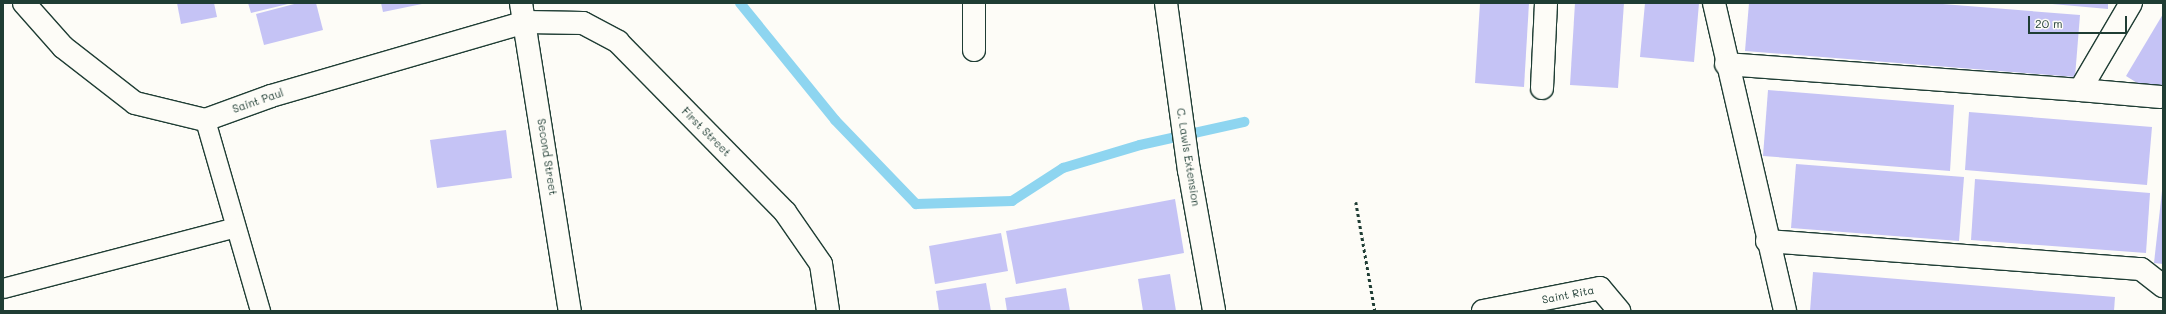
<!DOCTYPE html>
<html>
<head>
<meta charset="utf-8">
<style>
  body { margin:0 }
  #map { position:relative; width:2166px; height:314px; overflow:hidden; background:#fdfcf7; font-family:Mali,sans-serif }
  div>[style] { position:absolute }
  .stream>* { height:10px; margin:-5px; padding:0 5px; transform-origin:5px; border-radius:5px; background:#8ed5f0 }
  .building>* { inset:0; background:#c5c3f5 }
  .path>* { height:2.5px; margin-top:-1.25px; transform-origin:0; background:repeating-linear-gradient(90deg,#1f3d34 0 3px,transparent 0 6px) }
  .roads { filter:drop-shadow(1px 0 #1f3d34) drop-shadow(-1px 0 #1f3d34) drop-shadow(0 1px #1f3d34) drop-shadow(0 -1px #1f3d34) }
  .service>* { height:19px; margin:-9.5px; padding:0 9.5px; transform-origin:9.5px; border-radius:9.5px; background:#fdfcf7 }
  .minor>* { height:22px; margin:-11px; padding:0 11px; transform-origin:11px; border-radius:11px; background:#fdfcf7 }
  .tertiary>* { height:22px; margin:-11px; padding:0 11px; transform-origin:11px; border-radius:11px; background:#fdfcf7 }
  span { translate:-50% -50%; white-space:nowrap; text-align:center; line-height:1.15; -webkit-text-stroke:4px #fdfcf7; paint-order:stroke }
  .street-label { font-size:11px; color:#1f3d34 }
  .frame { position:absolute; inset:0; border:4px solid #1f3d34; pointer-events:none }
  .scale { position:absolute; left:2028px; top:16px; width:99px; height:18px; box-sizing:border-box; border:2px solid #1f3d34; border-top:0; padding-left:5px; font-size:12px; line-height:14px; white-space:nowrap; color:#1f3d34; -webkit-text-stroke:3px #fdfcf7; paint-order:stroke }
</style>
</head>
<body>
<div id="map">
  <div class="stream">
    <div style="left:740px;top:3px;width:151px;rotate:50.9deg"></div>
    <div style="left:835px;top:120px;width:117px;rotate:46deg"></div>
    <div style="left:916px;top:204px;width:96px;rotate:-1.8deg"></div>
    <div style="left:1012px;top:201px;width:61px;rotate:-32.9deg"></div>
    <div style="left:1063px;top:168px;width:80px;rotate:-16.6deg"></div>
    <div style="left:1140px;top:145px;width:107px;rotate:-12.5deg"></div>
  </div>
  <div class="building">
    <div style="clip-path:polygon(177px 3px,214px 3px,217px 17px,181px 24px)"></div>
    <div style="clip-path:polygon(248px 3px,288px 3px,288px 4px,251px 13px)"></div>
    <div style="clip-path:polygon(298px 3px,316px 3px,323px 30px,264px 45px,256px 14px)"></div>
    <div style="clip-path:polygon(381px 3px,422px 3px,422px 4px,383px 12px)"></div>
    <div style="clip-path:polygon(1480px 3px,1529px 3px,1524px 87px,1475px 83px)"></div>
    <div style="clip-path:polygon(1575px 3px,1624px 3px,1618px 88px,1570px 85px)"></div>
    <div style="clip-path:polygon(1645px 3px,1699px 3px,1694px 62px,1640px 57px)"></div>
    <div style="clip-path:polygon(1749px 3px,1930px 3px,2080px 15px,2075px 77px,1745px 51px)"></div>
    <div style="clip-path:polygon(2041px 3px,2108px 3px,2108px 9px)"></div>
    <div style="clip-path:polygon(2163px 14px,2163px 99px,2126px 76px)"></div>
    <div style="clip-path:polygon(1768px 90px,1954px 105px,1950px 171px,1763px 156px)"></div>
    <div style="clip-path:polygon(1969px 112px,2152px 127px,2147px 185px,1965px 170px)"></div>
    <div style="clip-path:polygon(506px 130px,512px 178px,437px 188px,430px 140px)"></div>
    <div style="clip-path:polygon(1796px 164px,1964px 177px,1959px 241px,1791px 228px)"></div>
    <div style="clip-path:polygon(1975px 179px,2150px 193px,2146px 253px,1971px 240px)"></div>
    <div style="clip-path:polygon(2162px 191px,2163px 191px,2163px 264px,2154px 263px)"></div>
    <div style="clip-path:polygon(1175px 199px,1184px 253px,1016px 284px,1006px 231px)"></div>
    <div style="clip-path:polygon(1001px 233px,1008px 271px,935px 284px,929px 246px)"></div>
    <div style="clip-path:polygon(1813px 272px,2115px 297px,2114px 311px,1810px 311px)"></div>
    <div style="clip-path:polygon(1170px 274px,1176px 311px,1143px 311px,1138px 279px)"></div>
    <div style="clip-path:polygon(986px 283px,991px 311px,939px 311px,936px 291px)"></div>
    <div style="clip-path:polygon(1066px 288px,1070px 311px,1007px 311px,1005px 298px)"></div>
  </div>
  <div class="path">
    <div style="left:1356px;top:202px;width:111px;rotate:80.1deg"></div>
  </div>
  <div class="roads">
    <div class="service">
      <div style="left:205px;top:120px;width:199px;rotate:73.9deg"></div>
      <div style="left:3px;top:288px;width:240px;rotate:-14.7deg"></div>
    </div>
    <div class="minor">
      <div style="left:24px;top:3px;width:59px;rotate:48.4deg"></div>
      <div style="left:63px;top:47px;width:91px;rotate:37.9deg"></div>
      <div style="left:135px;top:103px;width:72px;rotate:13.7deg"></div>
      <div style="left:205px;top:120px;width:70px;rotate:-20deg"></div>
      <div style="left:271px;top:96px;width:266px;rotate:-16.2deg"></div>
      <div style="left:526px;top:22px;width:57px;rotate:1deg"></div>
      <div style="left:583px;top:23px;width:40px;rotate:28deg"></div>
      <div style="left:618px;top:42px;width:238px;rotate:45.5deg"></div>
      <div style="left:785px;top:212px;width:63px;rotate:55.3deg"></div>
      <div style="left:821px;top:264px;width:48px;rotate:81.5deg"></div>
      <div style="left:521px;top:3px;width:312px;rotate:81deg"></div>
      <div style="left:974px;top:3px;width:47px;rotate:90deg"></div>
      <div style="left:1714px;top:3px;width:316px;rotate:77deg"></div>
      <div style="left:1726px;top:64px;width:355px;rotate:4.2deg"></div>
      <div style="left:2080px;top:90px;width:101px;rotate:-59.6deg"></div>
      <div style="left:1542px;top:88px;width:85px;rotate:-87.3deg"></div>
      <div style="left:2080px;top:90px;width:81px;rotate:4.9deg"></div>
      <div style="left:1767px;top:241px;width:375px;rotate:4.3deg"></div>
      <div style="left:2141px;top:269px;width:28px;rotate:38deg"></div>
      <div style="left:1483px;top:311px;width:119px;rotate:-11.1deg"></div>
      <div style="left:1600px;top:288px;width:30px;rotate:50deg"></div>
    </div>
    <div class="tertiary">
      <div style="left:1166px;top:3px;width:169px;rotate:82.2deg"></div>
      <div style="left:1189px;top:170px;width:143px;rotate:79.9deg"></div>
    </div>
  </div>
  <div class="street-label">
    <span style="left:258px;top:101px;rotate:-19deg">Saint Paul</span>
    <span style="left:706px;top:132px;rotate:45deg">First Street</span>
    <span style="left:547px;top:157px;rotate:81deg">Second Street</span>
    <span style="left:1188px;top:157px;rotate:81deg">C. Lawis Extension</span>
    <span style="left:1568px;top:295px;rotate:-11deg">Saint Rita</span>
  </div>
  <div class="frame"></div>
  <div class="scale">20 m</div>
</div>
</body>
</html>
